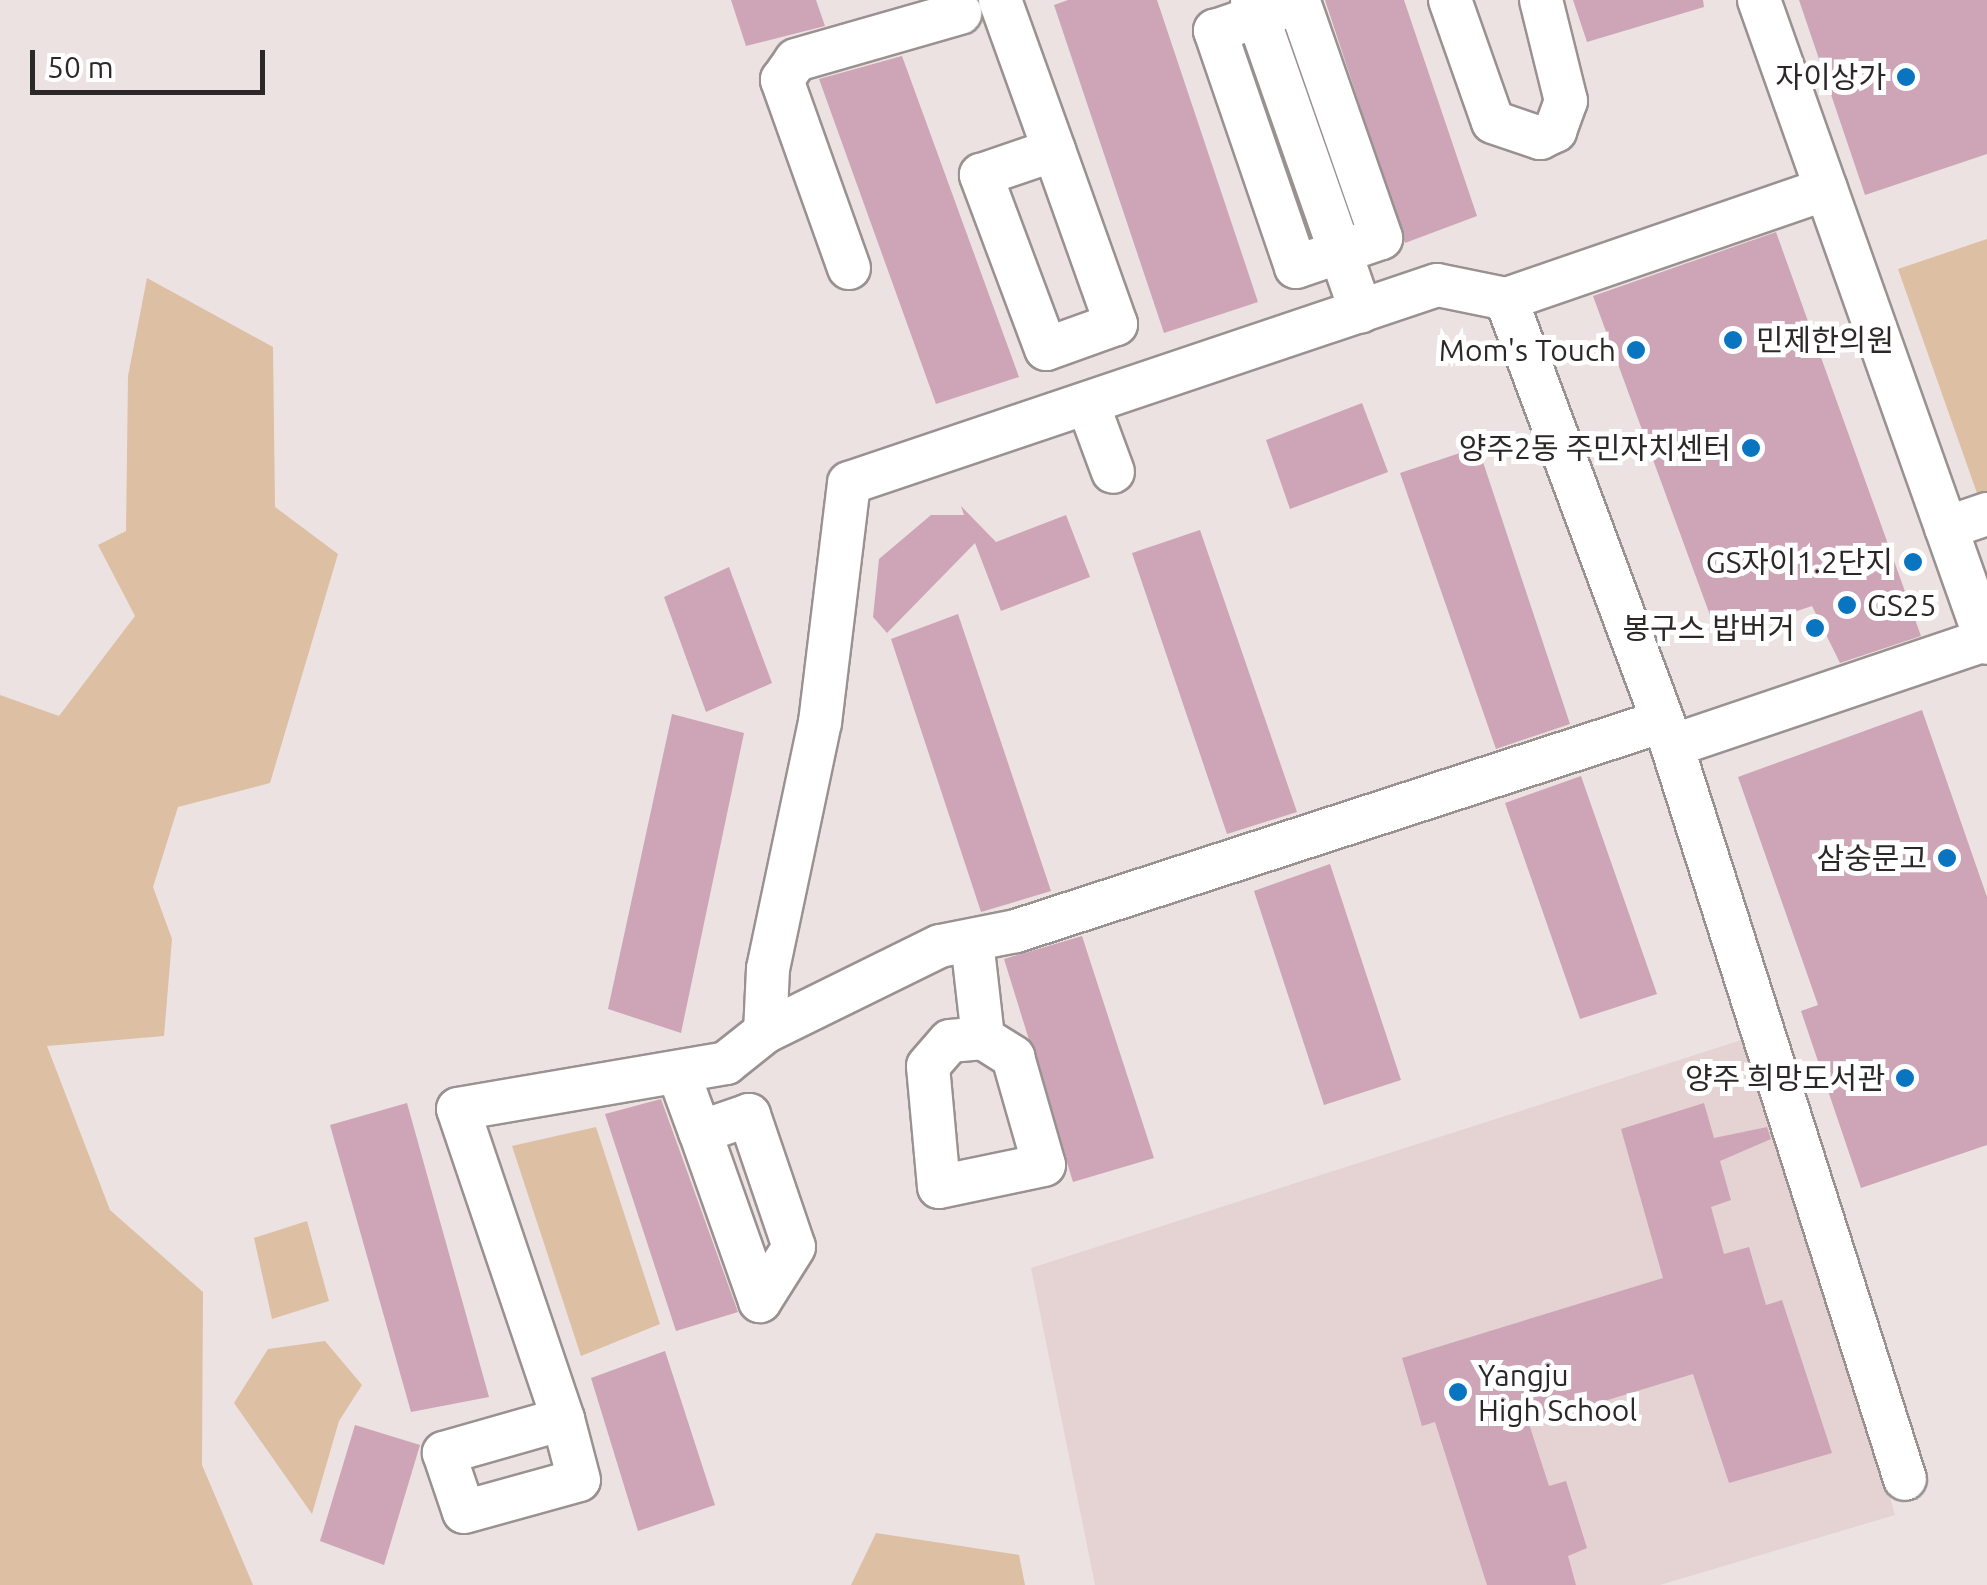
<!DOCTYPE html>
<html>
<head>
<meta charset="utf-8">
<style>
  body { margin:0 }
  #map { position:relative; width:1987px; height:1585px; overflow:hidden; background:#ece2e2; font-family:Ubuntu,"Noto Sans KR",sans-serif }
  div>[style] { position:absolute }
  .built>* { inset:0; background:#e5d3d3 }
  .green>* { inset:0; background:#ddbfa3 }
  .building>* { inset:0; background:#cda5b7 }
  .roads { filter:drop-shadow(2px 0 #9a9191) drop-shadow(-2px 0 #9a9191) drop-shadow(0 2px #9a9191) drop-shadow(0 -2px #9a9191) }
  .minor>* { height:42px; margin:-21px; padding:0 21px; transform-origin:21px; border-radius:21px; background:#fff }
  .dots>* { width:28px; height:28px; translate:-50% -50%; box-sizing:border-box; border:5px solid #fff; border-radius:50% }
  span { translate:-50% -50%; white-space:nowrap; text-align:center; line-height:1.15; -webkit-text-stroke:10px #fff; paint-order:stroke }
  .poi-label { font-size:30px; color:#2c2828 }
  .right { translate:-100% -50%; text-align:right }
  .left { translate:0 -50%; text-align:left }
  .scale { position:absolute; left:30px; top:50px; width:235px; height:45px; box-sizing:border-box; border:5px solid #2c2828; border-top:0; padding-left:12px; font-size:30px; line-height:35px; white-space:nowrap; color:#2c2828; -webkit-text-stroke:8px #fff; paint-order:stroke }
</style>
</head>
<body>
<div id="map">
  <div class="built">
    <div style="clip-path:polygon(1757px 1035px,1895px 1515px,1660px 1585px,1095px 1585px,1031px 1268px)"></div>
  </div>
  <div class="green">
    <div style="clip-path:polygon(1987px 239px,1987px 493px,1978px 496px,1898px 269px)"></div>
    <div style="clip-path:polygon(147px 278px,273px 347px,275px 507px,338px 554px,270px 783px,178px 807px,153px 887px,172px 939px,164px 1036px,47px 1046px,110px 1210px,203px 1292px,202px 1465px,253px 1585px,0 1585px,0 695px,59px 716px,135px 616px,98px 545px,126px 531px,128px 376px)"></div>
    <div style="clip-path:polygon(596px 1127px,660px 1324px,581px 1356px,512px 1146px)"></div>
    <div style="clip-path:polygon(307px 1221px,329px 1301px,272px 1319px,254px 1238px)"></div>
    <div style="clip-path:polygon(325px 1341px,362px 1385px,339px 1421px,312px 1514px,234px 1403px,268px 1349px)"></div>
    <div style="clip-path:polygon(876px 1533px,1019px 1555px,1025px 1585px,851px 1585px)"></div>
  </div>
  <div class="building">
    <div style="clip-path:polygon(731px 0,816px 0,825px 26px,746px 46px)"></div>
    <div style="clip-path:polygon(1068px 0,1157px 0,1258px 302px,1164px 333px,1054px 5px)"></div>
    <div style="clip-path:polygon(1325px 0,1404px 0,1477px 216px,1405px 243px)"></div>
    <div style="clip-path:polygon(1573px 0,1703px 0,1704px 7px,1587px 42px)"></div>
    <div style="clip-path:polygon(1799px 0,1987px 0,1987px 154px,1865px 195px)"></div>
    <div style="clip-path:polygon(902px 56px,1019px 377px,936px 404px,819px 79px)"></div>
    <div style="clip-path:polygon(1776px 232px,1921px 636px,1840px 663px,1812px 606px,1718px 637px,1593px 296px)"></div>
    <div style="clip-path:polygon(1362px 403px,1388px 472px,1290px 509px,1266px 440px)"></div>
    <div style="clip-path:polygon(1478px 447px,1570px 724px,1496px 749px,1400px 473px)"></div>
    <div style="clip-path:polygon(961px 506px,996px 542px,1066px 515px,1090px 577px,1001px 611px,975px 543px,887px 633px,873px 617px,879px 559px,931px 515px,964px 515px)"></div>
    <div style="clip-path:polygon(1200px 530px,1297px 812px,1227px 834px,1132px 553px)"></div>
    <div style="clip-path:polygon(729px 567px,772px 683px,706px 712px,664px 597px)"></div>
    <div style="clip-path:polygon(958px 614px,1051px 891px,981px 912px,891px 639px)"></div>
    <div style="clip-path:polygon(1922px 710px,1987px 897px,1987px 1145px,1861px 1188px,1801px 1011px,1818px 1005px,1738px 777px)"></div>
    <div style="clip-path:polygon(672px 714px,744px 733px,681px 1033px,608px 1009px)"></div>
    <div style="clip-path:polygon(1581px 776px,1657px 994px,1580px 1019px,1505px 803px)"></div>
    <div style="clip-path:polygon(1330px 864px,1401px 1080px,1324px 1105px,1254px 891px)"></div>
    <div style="clip-path:polygon(1082px 936px,1154px 1158px,1073px 1182px,1004px 959px)"></div>
    <div style="clip-path:polygon(661px 1099px,738px 1312px,676px 1331px,605px 1114px)"></div>
    <div style="clip-path:polygon(407px 1103px,489px 1397px,411px 1412px,330px 1125px)"></div>
    <div style="clip-path:polygon(1704px 1103px,1714px 1138px,1767px 1127px,1771px 1139px,1720px 1161px,1731px 1200px,1711px 1207px,1724px 1254px,1749px 1247px,1766px 1305px,1782px 1300px,1832px 1453px,1729px 1483px,1693px 1374px,1529px 1424px,1549px 1486px,1566px 1481px,1587px 1548px,1568px 1556px,1576px 1585px,1487px 1585px,1435px 1422px,1422px 1426px,1402px 1358px,1663px 1278px,1621px 1129px)"></div>
    <div style="clip-path:polygon(665px 1351px,715px 1505px,638px 1531px,591px 1378px)"></div>
    <div style="clip-path:polygon(355px 1425px,420px 1445px,384px 1565px,320px 1541px)"></div>
  </div>
  <div class="roads">
    <div class="minor">
      <div style="left:1000px;top:0;width:159px;rotate:70.2deg"></div>
      <div style="left:1054px;top:150px;width:185px;rotate:70.4deg"></div>
      <div style="left:1116px;top:324px;width:74px;rotate:160.3deg"></div>
      <div style="left:1046px;top:349px;width:186px;rotate:-110.5deg"></div>
      <div style="left:981px;top:175px;width:77px;rotate:-18.9deg"></div>
      <div style="left:1252px;top:0;width:330px;rotate:70.7deg"></div>
      <div style="left:1450px;top:0;width:129px;rotate:70.6deg"></div>
      <div style="left:1493px;top:122px;width:50px;rotate:18.8deg"></div>
      <div style="left:1540px;top:138px;width:17px;rotate:-25deg"></div>
      <div style="left:1555px;top:131px;width:32px;rotate:-70deg"></div>
      <div style="left:1566px;top:101px;width:104px;rotate:-103.9deg"></div>
      <div style="left:1759px;top:0;width:682px;rotate:70.48deg"></div>
      <div style="left:1299px;top:2px;width:250px;rotate:70.8deg"></div>
      <div style="left:1381px;top:238px;width:90px;rotate:161.2deg"></div>
      <div style="left:1296px;top:267px;width:250px;rotate:-108.9deg"></div>
      <div style="left:1215px;top:31px;width:89px;rotate:-19deg"></div>
      <div style="left:1826px;top:189px;width:338px;rotate:161deg"></div>
      <div style="left:1506px;top:299px;width:477px;rotate:69.6deg"></div>
      <div style="left:1672px;top:746px;width:769px;rotate:72.37deg"></div>
      <div style="left:849px;top:268px;width:200px;rotate:-109.6deg"></div>
      <div style="left:782px;top:80px;width:24px;rotate:-55deg"></div>
      <div style="left:796px;top:60px;width:171px;rotate:-16deg"></div>
      <div style="left:1506px;top:299px;width:70px;rotate:-168.5deg"></div>
      <div style="left:1437px;top:285px;width:620px;rotate:161.39deg"></div>
      <div style="left:849px;top:483px;width:241px;rotate:96.9deg"></div>
      <div style="left:820px;top:722px;width:252px;rotate:101.9deg"></div>
      <div style="left:768px;top:969px;width:63px;rotate:92.7deg"></div>
      <div style="left:765px;top:1032px;width:195px;rotate:-26.2deg"></div>
      <div style="left:940px;top:946px;width:77px;rotate:-11.2deg"></div>
      <div style="left:1016px;top:931px;width:680px;rotate:-17.98deg"></div>
      <div style="left:1089px;top:407px;width:69px;rotate:69.7deg"></div>
      <div style="left:1946px;top:528px;width:43px;rotate:-18.9deg"></div>
      <div style="left:1672px;top:746px;width:331px;rotate:-18.7deg"></div>
      <div style="left:972px;top:941px;width:98px;rotate:83.5deg"></div>
      <div style="left:983px;top:1038px;width:36px;rotate:32deg"></div>
      <div style="left:1013px;top:1057px;width:112px;rotate:74deg"></div>
      <div style="left:1044px;top:1165px;width:107px;rotate:168.2deg"></div>
      <div style="left:939px;top:1187px;width:121px;rotate:-95.2deg"></div>
      <div style="left:928px;top:1066px;width:33px;rotate:-49deg"></div>
      <div style="left:950px;top:1041px;width:33px;rotate:-5deg"></div>
      <div style="left:678px;top:1072px;width:64px;rotate:69.9deg"></div>
      <div style="left:700px;top:1132px;width:52px;rotate:-19.1deg"></div>
      <div style="left:749px;top:1115px;width:139px;rotate:71.2deg"></div>
      <div style="left:794px;top:1247px;width:64px;rotate:122.2deg"></div>
      <div style="left:760px;top:1301px;width:179px;rotate:-109.5deg"></div>
      <div style="left:563px;top:1419px;width:124px;rotate:164.1deg"></div>
      <div style="left:444px;top:1453px;width:62px;rotate:71.3deg"></div>
      <div style="left:464px;top:1512px;width:119px;rotate:-15.5deg"></div>
      <div style="left:579px;top:1480px;width:63px;rotate:-104.7deg"></div>
      <div style="left:563px;top:1419px;width:327px;rotate:-108.7deg"></div>
      <div style="left:458px;top:1109px;width:272px;rotate:-9.7deg"></div>
      <div style="left:726px;top:1063px;width:50px;rotate:-38.5deg"></div>
    </div>
  </div>
  <div class="dots">
    <div style="left:1906px;top:77px;background:#0974bf"></div>
    <div style="left:1733px;top:340px;background:#0974bf"></div>
    <div style="left:1636px;top:350px;background:#0974bf"></div>
    <div style="left:1751px;top:448px;background:#0974bf"></div>
    <div style="left:1913px;top:562px;background:#0974bf"></div>
    <div style="left:1847px;top:605px;background:#0974bf"></div>
    <div style="left:1815px;top:628px;background:#0974bf"></div>
    <div style="left:1947px;top:858px;background:#0974bf"></div>
    <div style="left:1905px;top:1078px;background:#0974bf"></div>
    <div style="left:1458px;top:1392px;background:#0974bf"></div>
  </div>
  <div class="poi-label">
    <span class="right" style="left:1886px;top:77px">자이상가</span>
    <span class="left" style="left:1756px;top:340px">민제한의원</span>
    <span class="right" style="left:1616px;top:350px">Mom's Touch</span>
    <span class="right" style="left:1731px;top:448px">양주2동 주민자치센터</span>
    <span class="right" style="left:1893px;top:562px">GS자이1.2단지</span>
    <span class="left" style="left:1867px;top:605px">GS25</span>
    <span class="right" style="left:1795px;top:628px">봉구스 밥버거</span>
    <span class="right" style="left:1927px;top:858px">삼숭문고</span>
    <span class="right" style="left:1885px;top:1078px">양주 희망도서관</span>
    <span class="left" style="left:1478px;top:1392px">Yangju<br>High School</span>
  </div>
  <div class="scale">50 m</div>
</div>
</body>
</html>
